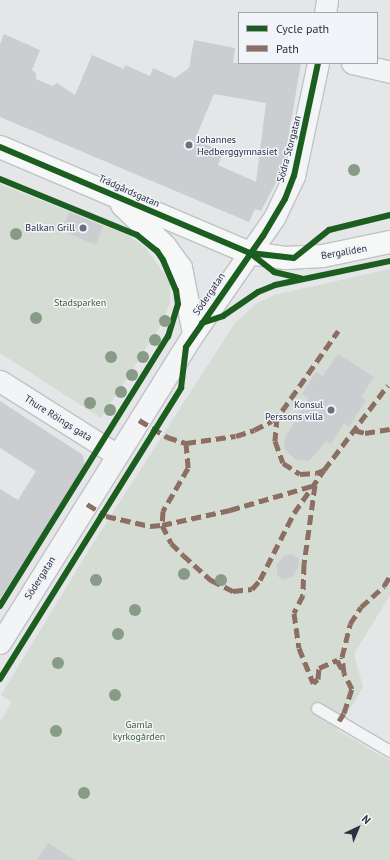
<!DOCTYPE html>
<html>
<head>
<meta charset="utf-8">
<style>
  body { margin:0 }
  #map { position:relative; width:390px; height:860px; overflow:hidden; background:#e4e6e8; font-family:"PT Sans",sans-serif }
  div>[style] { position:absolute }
  .green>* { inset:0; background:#d4dcd4 }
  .building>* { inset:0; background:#cbcdd0 }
  .roads { filter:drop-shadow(1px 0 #c1c2c6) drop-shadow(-1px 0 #c1c2c6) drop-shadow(0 1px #c1c2c6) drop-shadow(0 -1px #c1c2c6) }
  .lane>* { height:11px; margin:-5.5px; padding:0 5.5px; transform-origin:5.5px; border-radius:5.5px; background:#f2f4f5 }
  .street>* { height:21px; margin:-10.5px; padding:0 10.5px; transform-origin:10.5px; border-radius:10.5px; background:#f2f4f5 }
  .secondary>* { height:22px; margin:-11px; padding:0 11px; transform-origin:11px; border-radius:11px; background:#f6f7f7 }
  .quiet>* { height:5px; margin-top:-2.5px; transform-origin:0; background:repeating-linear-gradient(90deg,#8d6e63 0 10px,transparent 0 15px) }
  .cycleway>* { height:6px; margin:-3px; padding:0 3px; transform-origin:3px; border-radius:3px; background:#1b5e20 }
  .trees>* { width:12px; height:12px; margin:-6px; border-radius:50%; background:#889b86 }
  .dots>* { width:11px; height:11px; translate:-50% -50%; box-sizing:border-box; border:2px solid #f1f4f8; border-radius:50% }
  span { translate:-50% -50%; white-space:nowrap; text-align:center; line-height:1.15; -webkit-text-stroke:3px #f1f4f8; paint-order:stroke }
  .poi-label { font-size:10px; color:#293143 }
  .left { translate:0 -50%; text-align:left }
  .right { translate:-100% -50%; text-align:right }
  .street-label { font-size:10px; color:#293143 }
  .park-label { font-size:10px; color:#3c5e36 }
  .legend { position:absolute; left:238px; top:12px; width:140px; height:52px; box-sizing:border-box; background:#f1f4f8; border:1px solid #a1a6b0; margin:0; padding:5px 7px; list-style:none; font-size:12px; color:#293143 }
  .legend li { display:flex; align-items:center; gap:8px; height:20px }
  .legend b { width:20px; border:1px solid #a1a6b0 }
  .north { position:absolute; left:338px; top:808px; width:40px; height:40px; -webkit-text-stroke:3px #f1f4f8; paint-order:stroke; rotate:44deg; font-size:11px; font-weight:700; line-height:16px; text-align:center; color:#293143 }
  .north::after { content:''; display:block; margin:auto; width:14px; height:18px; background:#293143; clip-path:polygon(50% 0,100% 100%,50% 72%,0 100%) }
</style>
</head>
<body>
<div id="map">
  <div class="green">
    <div style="clip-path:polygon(0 184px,130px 236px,146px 248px,170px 282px,170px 303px,162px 323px,101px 418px,0 353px)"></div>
    <div style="clip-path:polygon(390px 269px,390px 595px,354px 654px,363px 687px,337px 730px,390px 761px,390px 860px,0 860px,0 722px,12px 702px,1px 695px,92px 545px,235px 323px,256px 304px,274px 295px)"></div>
  </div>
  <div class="building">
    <div style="clip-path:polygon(evenodd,4px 34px,40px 50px,32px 70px,36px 73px,36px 79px,52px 86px,57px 83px,75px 95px,92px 55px,124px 69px,125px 65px,150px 76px,153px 68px,175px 78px,189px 68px,194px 40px,235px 48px,233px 63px,301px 63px,283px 169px,261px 211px,255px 209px,249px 222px,0 117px,0 44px,4px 34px,214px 94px,266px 103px,256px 182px,218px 165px,223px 152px,195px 139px,214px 94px)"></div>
    <div style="clip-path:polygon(69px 212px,103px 226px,96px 245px,62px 231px)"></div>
    <div style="clip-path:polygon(338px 354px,374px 377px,361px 397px,366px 400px,349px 427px,344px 423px,331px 444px,326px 441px,309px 461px,296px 460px,284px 448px,285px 438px,309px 398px,302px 394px,316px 372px,323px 376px)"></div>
    <div style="clip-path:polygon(0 401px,83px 455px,85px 466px,0 599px,0 489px,18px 500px,36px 471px,0 448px)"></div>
    <div style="clip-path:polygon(292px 554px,299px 559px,299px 566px,293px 576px,282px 580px,277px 575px,277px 564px,285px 555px)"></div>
    <div style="clip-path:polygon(48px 843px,75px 860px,37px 860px)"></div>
  </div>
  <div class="roads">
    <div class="lane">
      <div style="left:317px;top:708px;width:85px;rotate:30.5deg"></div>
    </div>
    <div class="street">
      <div style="left:325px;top:13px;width:13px;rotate:-81deg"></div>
      <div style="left:352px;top:63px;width:39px;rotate:13deg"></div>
      <div style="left:0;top:381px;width:138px;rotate:32.3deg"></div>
      <div style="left:0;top:643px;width:366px;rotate:-58deg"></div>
      <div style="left:194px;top:333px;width:140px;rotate:-55.2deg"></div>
      <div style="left:274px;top:218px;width:47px;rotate:-64.5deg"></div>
      <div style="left:294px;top:176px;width:116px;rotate:-78deg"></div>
    </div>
    <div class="secondary">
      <div style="left:0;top:147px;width:272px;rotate:23deg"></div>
      <div style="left:250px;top:253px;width:36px;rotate:8deg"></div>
      <div style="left:286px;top:258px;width:37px;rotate:-3deg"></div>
      <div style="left:323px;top:256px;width:68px;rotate:-11.8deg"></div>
      <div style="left:122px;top:205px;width:59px;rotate:43.6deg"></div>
      <div style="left:165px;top:246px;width:27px;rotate:54deg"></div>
      <div style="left:181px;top:268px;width:66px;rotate:78.7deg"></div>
    </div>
  </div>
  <div class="quiet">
    <div style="left:277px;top:417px;width:24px;rotate:95deg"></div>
    <div style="left:275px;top:441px;width:23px;rotate:70deg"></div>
    <div style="left:283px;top:463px;width:20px;rotate:33deg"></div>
    <div style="left:300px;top:474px;width:16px;rotate:-4deg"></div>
    <div style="left:316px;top:473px;width:9px;rotate:-21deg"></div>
    <div style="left:324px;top:470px;width:106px;rotate:-53deg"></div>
    <div style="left:139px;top:420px;width:33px;rotate:31deg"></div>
    <div style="left:167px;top:437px;width:20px;rotate:18deg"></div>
    <div style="left:186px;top:443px;width:50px;rotate:-8deg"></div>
    <div style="left:236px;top:436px;width:19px;rotate:-18deg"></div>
    <div style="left:254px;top:430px;width:20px;rotate:-27deg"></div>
    <div style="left:272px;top:421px;width:14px;rotate:-45deg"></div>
    <div style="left:282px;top:411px;width:98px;rotate:-55deg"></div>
    <div style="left:354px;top:430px;width:11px;rotate:15deg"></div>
    <div style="left:365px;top:433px;width:25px;rotate:-9deg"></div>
    <div style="left:186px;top:443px;width:25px;rotate:85deg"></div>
    <div style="left:188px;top:468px;width:50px;rotate:120.2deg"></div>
    <div style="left:163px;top:511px;width:14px;rotate:94deg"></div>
    <div style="left:162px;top:525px;width:20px;rotate:63deg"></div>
    <div style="left:171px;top:543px;width:17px;rotate:45deg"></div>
    <div style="left:183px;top:555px;width:38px;rotate:42deg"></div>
    <div style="left:211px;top:580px;width:25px;rotate:27deg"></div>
    <div style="left:233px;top:591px;width:19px;rotate:-6deg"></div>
    <div style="left:252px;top:589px;width:12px;rotate:-48deg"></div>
    <div style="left:260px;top:580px;width:75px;rotate:-63.1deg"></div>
    <div style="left:294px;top:513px;width:52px;rotate:-55.1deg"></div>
    <div style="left:87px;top:504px;width:22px;rotate:32deg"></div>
    <div style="left:106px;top:516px;width:45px;rotate:12.8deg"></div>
    <div style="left:150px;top:526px;width:12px;rotate:-5deg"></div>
    <div style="left:162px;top:525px;width:70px;rotate:-12.4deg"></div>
    <div style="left:230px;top:510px;width:89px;rotate:-16.4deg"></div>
    <div style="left:315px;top:485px;width:80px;rotate:97.9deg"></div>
    <div style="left:304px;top:564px;width:31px;rotate:92deg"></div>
    <div style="left:303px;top:595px;width:20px;rotate:117deg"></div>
    <div style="left:294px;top:613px;width:35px;rotate:82deg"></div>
    <div style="left:299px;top:648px;width:38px;rotate:68deg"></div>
    <div style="left:313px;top:683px;width:6px;rotate:-39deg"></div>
    <div style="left:318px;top:679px;width:11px;rotate:-85deg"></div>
    <div style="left:319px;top:668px;width:20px;rotate:-24deg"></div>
    <div style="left:337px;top:660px;width:15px;rotate:62deg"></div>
    <div style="left:339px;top:721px;width:9px;rotate:-58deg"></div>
    <div style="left:344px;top:713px;width:25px;rotate:-72deg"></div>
    <div style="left:352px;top:689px;width:18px;rotate:-117deg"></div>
    <div style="left:344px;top:673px;width:16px;rotate:-97deg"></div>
    <div style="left:342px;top:657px;width:34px;rotate:-76deg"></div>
    <div style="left:350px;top:624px;width:20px;rotate:-57deg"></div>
    <div style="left:361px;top:607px;width:31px;rotate:-42deg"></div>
    <div style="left:384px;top:586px;width:12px;rotate:-59deg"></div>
  </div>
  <div class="cycleway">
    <div style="left:0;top:147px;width:272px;rotate:23deg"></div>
    <div style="left:250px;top:253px;width:44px;rotate:6.5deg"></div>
    <div style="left:294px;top:258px;width:45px;rotate:-38.7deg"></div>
    <div style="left:329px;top:230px;width:63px;rotate:-13.8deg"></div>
    <div style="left:0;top:179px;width:148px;rotate:22.2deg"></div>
    <div style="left:137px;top:235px;width:26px;rotate:39deg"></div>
    <div style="left:157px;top:251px;width:11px;rotate:56deg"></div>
    <div style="left:163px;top:260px;width:33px;rotate:67deg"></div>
    <div style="left:176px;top:290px;width:14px;rotate:82deg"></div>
    <div style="left:178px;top:304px;width:34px;rotate:107deg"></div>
    <div style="left:168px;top:336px;width:318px;rotate:121.9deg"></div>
    <div style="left:250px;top:253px;width:31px;rotate:38deg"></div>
    <div style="left:274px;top:272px;width:28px;rotate:13deg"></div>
    <div style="left:202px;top:323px;width:22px;rotate:-18deg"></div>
    <div style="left:223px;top:316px;width:42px;rotate:-34.4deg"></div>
    <div style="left:258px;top:292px;width:18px;rotate:-22deg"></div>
    <div style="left:275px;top:285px;width:117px;rotate:-11.8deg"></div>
    <div style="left:0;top:679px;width:343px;rotate:-58.1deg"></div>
    <div style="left:181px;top:388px;width:41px;rotate:-83deg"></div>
    <div style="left:186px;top:347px;width:135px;rotate:-55.3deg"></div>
    <div style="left:263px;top:236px;width:43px;rotate:-59.3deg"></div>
    <div style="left:285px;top:199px;width:25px;rotate:-69deg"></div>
    <div style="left:294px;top:176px;width:116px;rotate:-78deg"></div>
  </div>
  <div class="trees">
    <div style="left:354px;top:170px"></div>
    <div style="left:16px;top:234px"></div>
    <div style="left:36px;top:318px"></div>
    <div style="left:165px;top:321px"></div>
    <div style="left:155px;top:340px"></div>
    <div style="left:111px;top:357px"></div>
    <div style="left:143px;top:357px"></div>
    <div style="left:132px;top:375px"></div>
    <div style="left:121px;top:392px"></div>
    <div style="left:90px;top:403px"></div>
    <div style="left:110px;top:410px"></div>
    <div style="left:184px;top:574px"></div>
    <div style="left:96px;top:580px"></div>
    <div style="left:221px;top:580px"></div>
    <div style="left:135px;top:610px"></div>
    <div style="left:118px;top:634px"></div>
    <div style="left:58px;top:663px"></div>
    <div style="left:115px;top:695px"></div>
    <div style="left:56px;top:731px"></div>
    <div style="left:84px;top:793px"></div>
  </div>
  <div class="dots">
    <div style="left:189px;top:145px;background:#6a707d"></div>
    <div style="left:83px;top:228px;background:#6a707d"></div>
    <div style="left:331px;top:410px;background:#6a707d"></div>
  </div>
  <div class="poi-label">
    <span class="left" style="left:197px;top:145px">Johannes<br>Hedberggymnasiet</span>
    <span class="right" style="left:75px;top:228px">Balkan Grill</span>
    <span class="right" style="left:323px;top:410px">Konsul<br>Perssons villa</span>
  </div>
  <div class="street-label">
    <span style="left:289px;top:149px;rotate:-75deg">Södra Storgatan</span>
    <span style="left:129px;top:191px;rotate:24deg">Trädgårdsgatan</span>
    <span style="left:344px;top:252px;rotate:-10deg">Bergaliden</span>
    <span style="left:209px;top:294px;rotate:-56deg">Södergatan</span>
    <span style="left:58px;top:418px;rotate:32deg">Thure Röings gata</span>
    <span style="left:40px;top:578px;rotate:-58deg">Södergatan</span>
  </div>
  <div class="park-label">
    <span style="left:80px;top:303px">Stadsparken</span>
    <span style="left:139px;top:730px">Gamla<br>kyrkogården</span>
  </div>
  <ul class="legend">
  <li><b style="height:5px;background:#1b5e20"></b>Cycle path</li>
  <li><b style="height:5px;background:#8d6e63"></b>Path</li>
  </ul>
  <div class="north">N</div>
</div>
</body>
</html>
